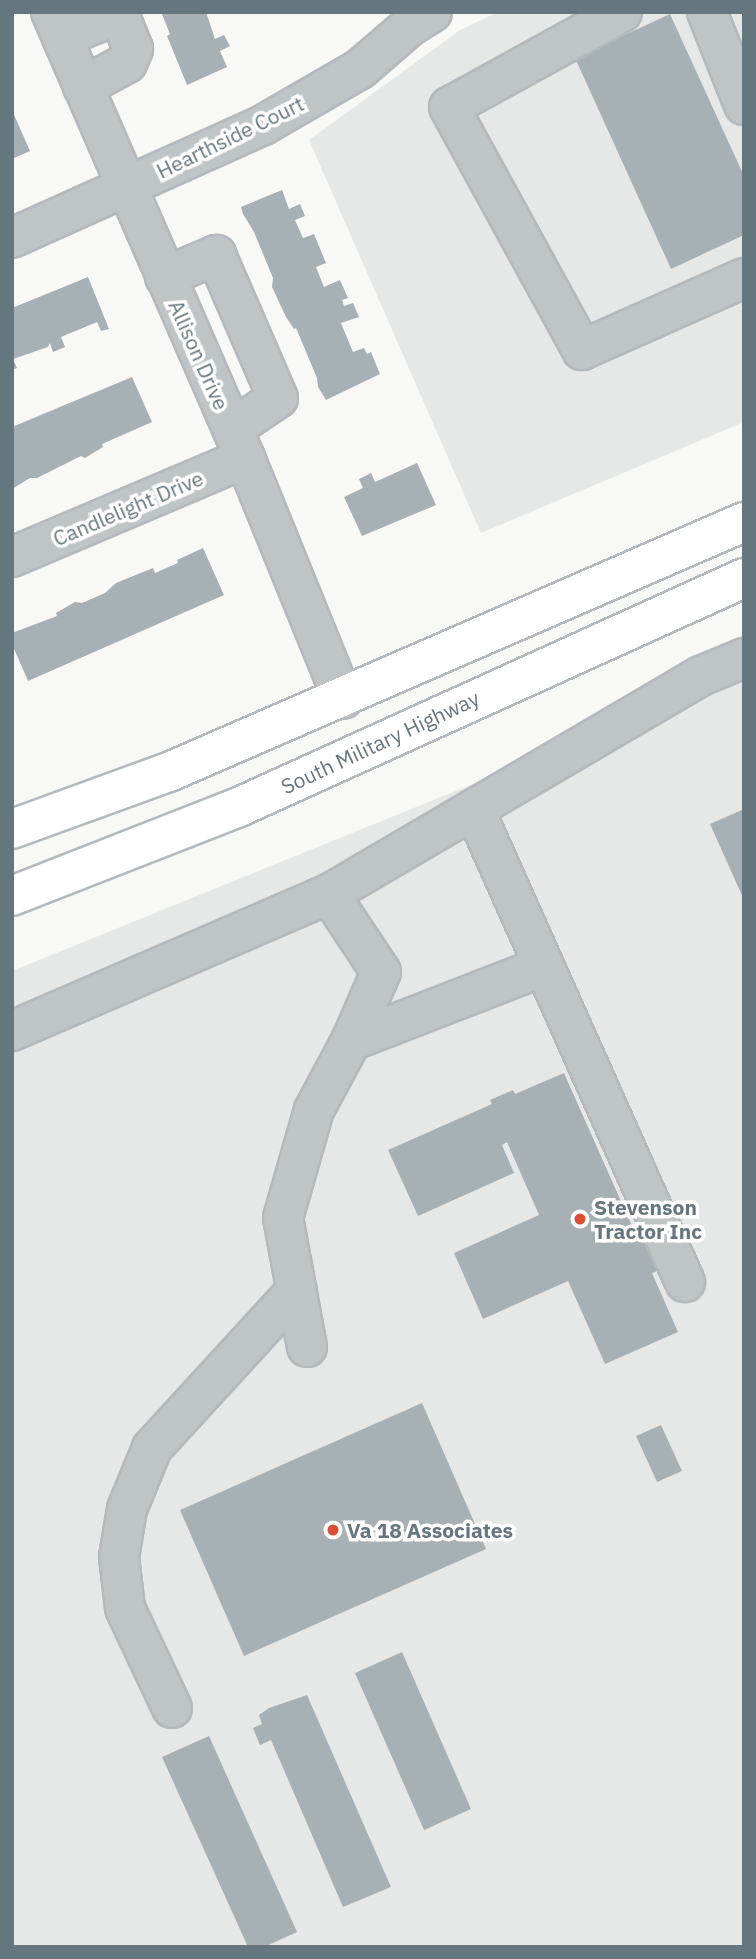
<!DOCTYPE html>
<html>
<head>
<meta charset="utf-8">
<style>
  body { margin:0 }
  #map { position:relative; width:756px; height:1959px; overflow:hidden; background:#f8f8f6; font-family:"IBM Plex Sans",sans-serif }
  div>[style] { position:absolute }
  .built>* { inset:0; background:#e6e8e7 }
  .building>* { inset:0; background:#a7b0b5 }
  .roads { filter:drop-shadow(2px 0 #b3b9bc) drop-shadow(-2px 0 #b3b9bc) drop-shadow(0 2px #b3b9bc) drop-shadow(0 -2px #b3b9bc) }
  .minor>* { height:38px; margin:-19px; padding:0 19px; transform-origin:19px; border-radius:19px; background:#bfc4c7 }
  .major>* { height:38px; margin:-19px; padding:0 19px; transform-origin:19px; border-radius:19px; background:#fff }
  .dots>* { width:19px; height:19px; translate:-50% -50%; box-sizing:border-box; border:4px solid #fff; border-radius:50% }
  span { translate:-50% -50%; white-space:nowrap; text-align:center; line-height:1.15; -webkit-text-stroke:7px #fff; paint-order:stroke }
  .street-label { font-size:21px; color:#65767f }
  .poi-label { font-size:21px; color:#65767f; font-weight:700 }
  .left { translate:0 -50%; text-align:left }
  .frame { position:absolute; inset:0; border:14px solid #65767f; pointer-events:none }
</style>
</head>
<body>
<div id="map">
  <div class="built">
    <div style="clip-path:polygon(498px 12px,744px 12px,744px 422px,481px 533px,309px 140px,460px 30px)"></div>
    <div style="clip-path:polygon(744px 674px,744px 1947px,12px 1947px,12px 971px)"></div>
  </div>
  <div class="building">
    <div style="clip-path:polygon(161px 12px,206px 12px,215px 39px,224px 35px,230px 46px,220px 51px,227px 67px,187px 85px,167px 36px,170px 34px)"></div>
    <div style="clip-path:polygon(670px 14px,744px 176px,744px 235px,671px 269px,575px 58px)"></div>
    <div style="clip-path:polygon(12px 110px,30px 151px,12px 159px)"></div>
    <div style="clip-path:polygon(282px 190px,289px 209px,300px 204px,305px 216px,295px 220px,303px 238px,314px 234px,326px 263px,316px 267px,324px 287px,340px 280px,348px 298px,342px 300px,344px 306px,353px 303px,359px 317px,341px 323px,353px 352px,364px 348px,367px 354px,371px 352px,380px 374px,326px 400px,318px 387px,317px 378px,296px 328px,294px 329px,286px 317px,272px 287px,273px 278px,254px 232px,243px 214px,241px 207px)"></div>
    <div style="clip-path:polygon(88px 277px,109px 329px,101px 331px,97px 322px,61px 337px,65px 347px,53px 352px,50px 343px,48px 347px,13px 359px,17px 368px,12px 370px,12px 308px)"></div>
    <div style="clip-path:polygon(132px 377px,152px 422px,102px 444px,103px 447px,85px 458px,81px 456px,37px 478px,30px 478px,12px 489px,12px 427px)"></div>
    <div style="clip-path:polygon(417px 463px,436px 505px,362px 536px,344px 497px,363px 488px,359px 479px,371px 473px,375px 482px)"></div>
    <div style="clip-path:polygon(203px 548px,224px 595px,28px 681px,12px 644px,12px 633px,57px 616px,56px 613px,75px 602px,82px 603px,105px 593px,116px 583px,153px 568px,155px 573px,178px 563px,177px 560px)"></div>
    <div style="clip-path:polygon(744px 809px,744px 900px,710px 824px)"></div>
    <div style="clip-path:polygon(564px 1073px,632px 1226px,641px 1222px,662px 1269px,652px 1273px,678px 1332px,605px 1364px,568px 1281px,483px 1319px,454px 1253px,539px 1215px,507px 1142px,502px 1145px,514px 1173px,418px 1216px,388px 1150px,492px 1104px,490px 1100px,513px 1090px,515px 1094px)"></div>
    <div style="clip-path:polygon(422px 1403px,486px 1549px,244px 1656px,180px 1510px)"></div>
    <div style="clip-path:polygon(661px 1425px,682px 1471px,657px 1482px,636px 1436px)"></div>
    <div style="clip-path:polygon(402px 1652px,471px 1809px,424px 1830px,355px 1673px)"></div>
    <div style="clip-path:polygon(307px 1695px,391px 1887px,343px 1907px,271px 1740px,260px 1745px,253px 1728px,262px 1724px,259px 1715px,269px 1708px)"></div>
    <div style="clip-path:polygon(209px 1736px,297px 1932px,264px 1947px,248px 1947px,162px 1757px)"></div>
  </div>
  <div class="roads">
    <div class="minor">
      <div style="left:51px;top:12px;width:486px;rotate:66.5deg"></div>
      <div style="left:245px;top:458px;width:260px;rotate:67.9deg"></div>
      <div style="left:622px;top:12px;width:197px;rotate:151.2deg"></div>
      <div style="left:449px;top:107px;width:277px;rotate:61.3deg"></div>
      <div style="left:582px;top:350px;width:177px;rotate:-24deg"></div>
      <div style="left:707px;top:12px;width:100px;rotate:68.3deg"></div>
      <div style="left:62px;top:37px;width:48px;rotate:-21.8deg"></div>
      <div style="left:107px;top:19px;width:12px"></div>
      <div style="left:119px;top:19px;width:6px;rotate:51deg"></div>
      <div style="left:123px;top:24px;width:27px;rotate:68deg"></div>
      <div style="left:133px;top:49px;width:15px;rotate:113deg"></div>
      <div style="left:127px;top:63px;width:50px;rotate:151.4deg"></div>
      <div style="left:12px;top:238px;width:275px;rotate:-24.2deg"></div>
      <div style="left:263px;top:125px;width:112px;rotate:-30deg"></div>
      <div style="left:360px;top:69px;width:66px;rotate:-40.7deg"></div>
      <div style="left:410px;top:26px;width:26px;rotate:-32deg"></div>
      <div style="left:165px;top:277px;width:56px;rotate:-23.3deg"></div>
      <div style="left:216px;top:255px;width:156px;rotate:66.6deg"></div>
      <div style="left:278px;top:398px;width:55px;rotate:146deg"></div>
      <div style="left:12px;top:557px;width:253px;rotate:-23deg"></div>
      <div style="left:474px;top:809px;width:518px;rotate:65.96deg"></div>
      <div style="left:12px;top:1031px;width:345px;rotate:-23.4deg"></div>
      <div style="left:329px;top:894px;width:431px;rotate:-30.4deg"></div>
      <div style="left:701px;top:676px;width:47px;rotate:-22.7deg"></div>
      <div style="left:351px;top:1041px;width:207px;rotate:-21.2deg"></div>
      <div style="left:307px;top:1347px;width:131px;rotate:-100.5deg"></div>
      <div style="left:283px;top:1218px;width:112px;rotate:-74deg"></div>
      <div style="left:314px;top:1110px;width:78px;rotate:-61.8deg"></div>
      <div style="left:351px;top:1041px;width:75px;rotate:-66.5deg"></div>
      <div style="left:381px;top:972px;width:94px;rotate:-123.7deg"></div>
      <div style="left:172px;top:1708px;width:110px;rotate:-115.2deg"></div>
      <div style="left:125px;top:1608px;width:51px;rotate:-96.7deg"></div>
      <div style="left:119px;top:1557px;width:49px;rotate:-80.5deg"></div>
      <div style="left:127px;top:1509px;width:66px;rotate:-67.7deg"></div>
      <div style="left:152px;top:1448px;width:214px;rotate:-47.5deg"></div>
    </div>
    <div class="major">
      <div style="left:12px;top:829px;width:167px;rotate:-20deg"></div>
      <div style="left:169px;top:772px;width:627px;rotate:-23.5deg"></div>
      <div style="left:12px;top:896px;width:244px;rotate:-21.4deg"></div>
      <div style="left:239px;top:807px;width:554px;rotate:-24.39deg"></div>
    </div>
  </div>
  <div class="dots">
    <div style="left:580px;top:1219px;background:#da4f34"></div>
    <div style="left:333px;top:1530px;background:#da4f34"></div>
  </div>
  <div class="street-label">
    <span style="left:230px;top:137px;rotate:-26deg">Hearthside Court</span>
    <span style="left:199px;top:355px;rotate:66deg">Allison Drive</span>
    <span style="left:128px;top:508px;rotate:-23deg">Candlelight Drive</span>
    <span style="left:380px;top:742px;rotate:-25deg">South Military Highway</span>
  </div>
  <div class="poi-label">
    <span class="left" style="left:594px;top:1219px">Stevenson<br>Tractor Inc</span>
    <span class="left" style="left:347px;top:1530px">Va 18 Associates</span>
  </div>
  <div class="frame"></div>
</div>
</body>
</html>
